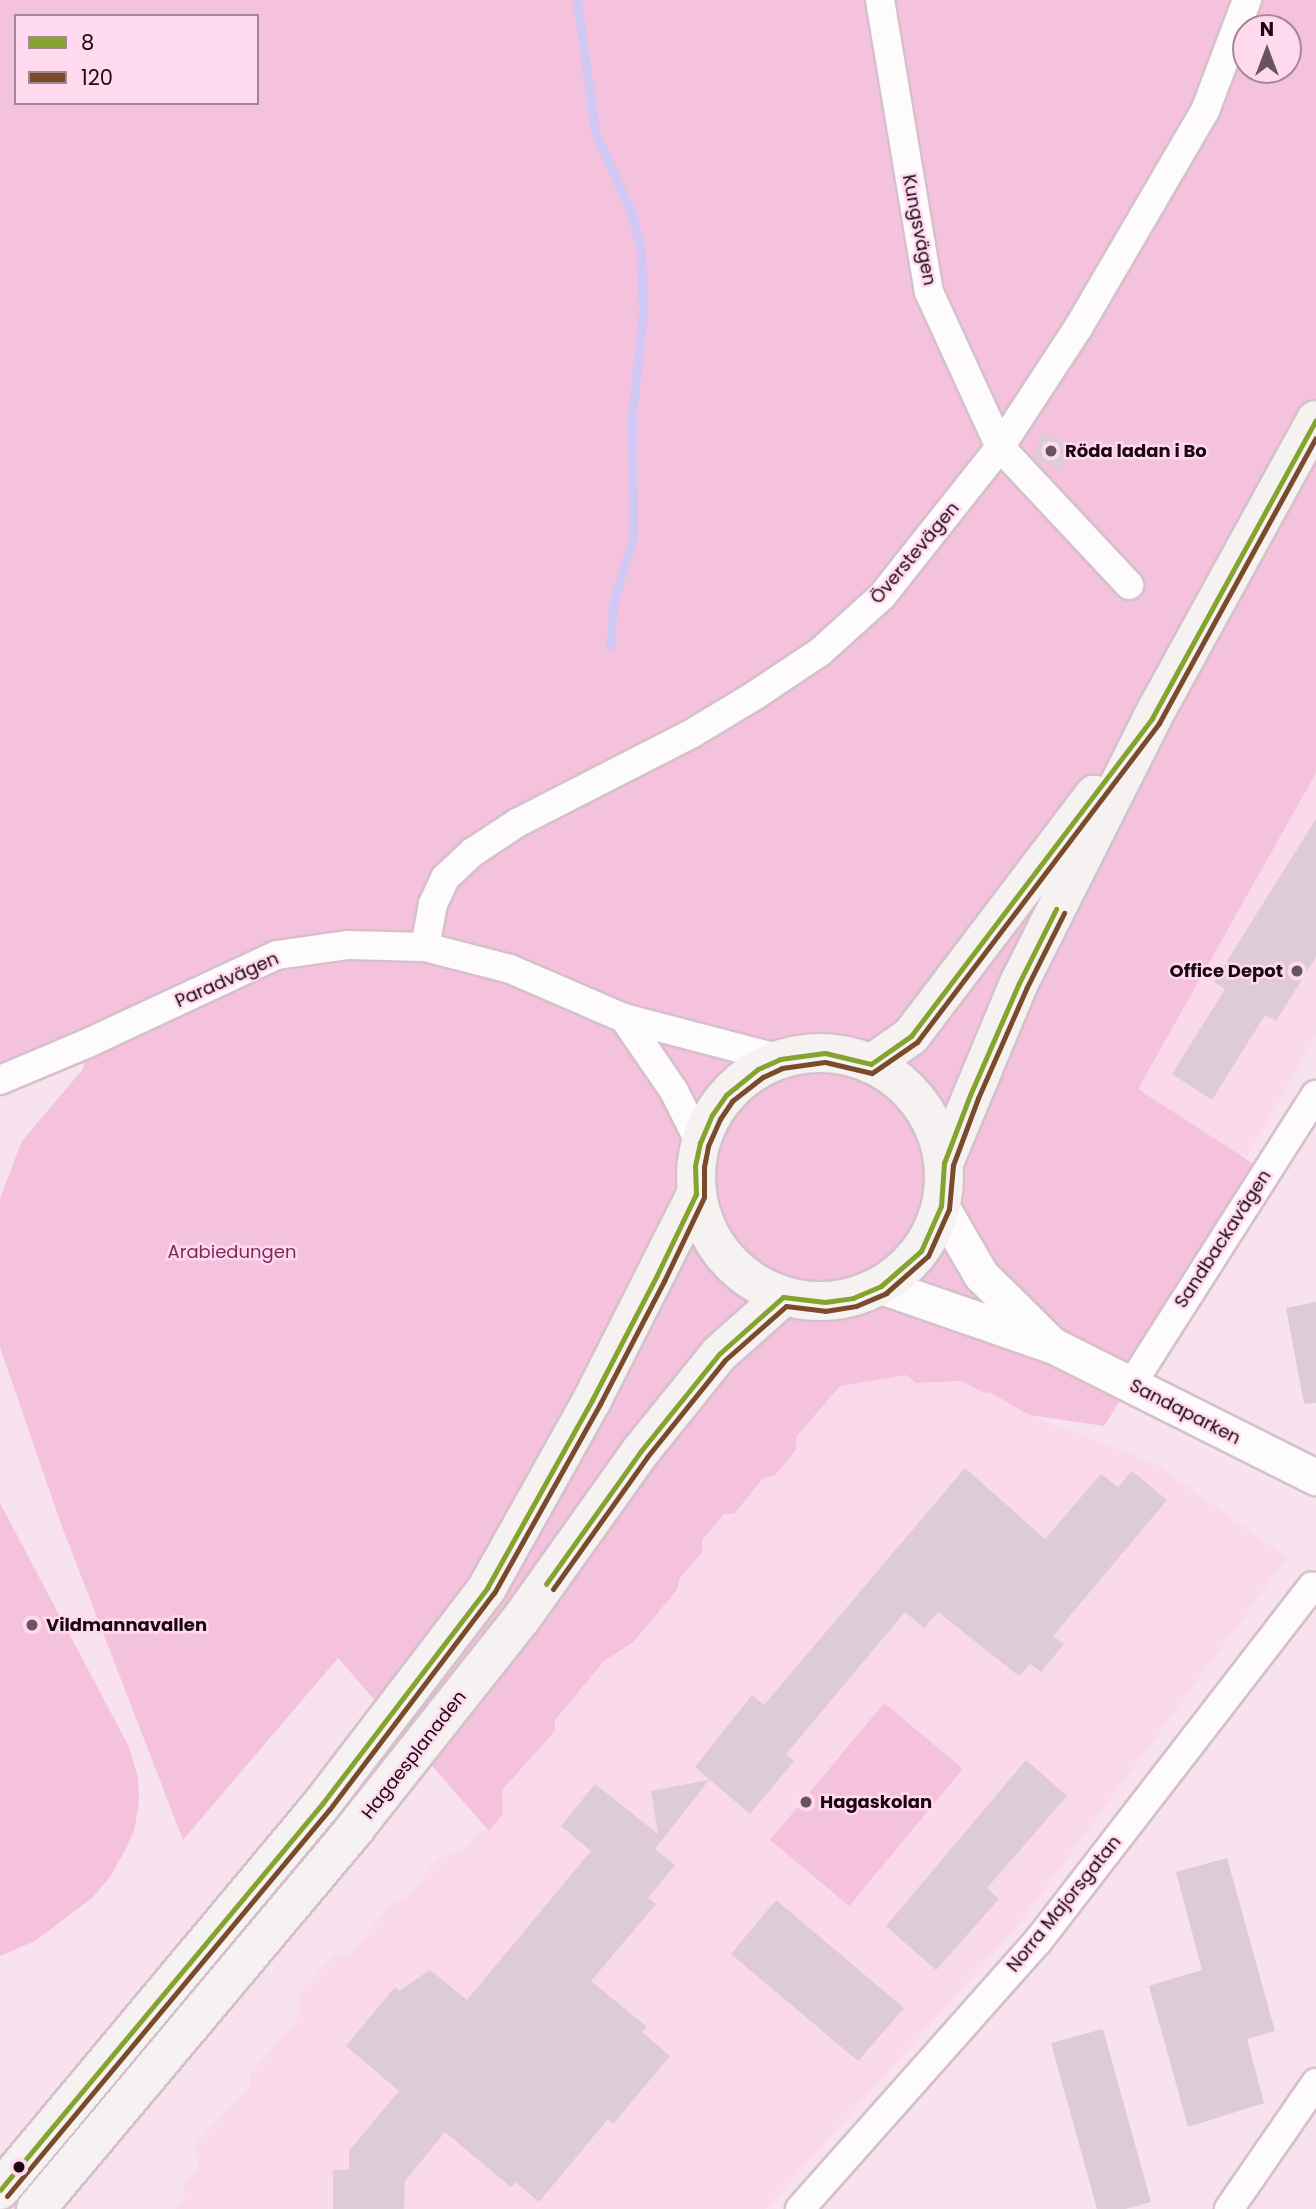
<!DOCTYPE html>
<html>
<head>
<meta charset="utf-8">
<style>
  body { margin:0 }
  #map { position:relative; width:1316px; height:2209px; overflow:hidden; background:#f7e2ed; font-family:Poppins,sans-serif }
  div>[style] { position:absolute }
  .built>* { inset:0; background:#f9d9ea }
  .green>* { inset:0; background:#f4c2dd }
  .stream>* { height:9px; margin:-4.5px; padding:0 4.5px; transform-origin:4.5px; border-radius:4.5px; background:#d0c9f6 }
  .building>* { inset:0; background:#ddcbd8 }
  .roads { filter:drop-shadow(2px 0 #d5c0cb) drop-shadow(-2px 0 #d5c0cb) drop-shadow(0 2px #d5c0cb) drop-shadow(0 -2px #d5c0cb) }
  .minor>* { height:28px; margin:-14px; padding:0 14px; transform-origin:14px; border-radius:14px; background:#fefbfc }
  .tertiary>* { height:35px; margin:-17.5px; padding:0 17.5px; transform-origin:17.5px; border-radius:17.5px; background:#fefbfc }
  .secondary>* { height:38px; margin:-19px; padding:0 19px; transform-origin:19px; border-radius:19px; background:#f6f2f1 }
  .secondary>.ring { margin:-19px; padding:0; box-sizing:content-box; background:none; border:38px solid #f6f2f1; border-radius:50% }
  .bus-1>* { height:5px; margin:-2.5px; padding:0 2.5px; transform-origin:2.5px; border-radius:2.5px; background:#84a42e }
  .bus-2>* { height:5px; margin:-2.5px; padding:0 2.5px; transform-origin:2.5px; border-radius:2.5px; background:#7a4b2a }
  .dots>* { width:19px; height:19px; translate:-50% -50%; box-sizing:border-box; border:4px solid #ffdaee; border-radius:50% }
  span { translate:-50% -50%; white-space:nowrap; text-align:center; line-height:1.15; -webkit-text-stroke:5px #ffdaee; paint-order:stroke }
  .street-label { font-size:18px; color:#1b0813 }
  .poi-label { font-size:18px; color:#1b0813; font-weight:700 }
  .left { translate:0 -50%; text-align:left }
  .right { translate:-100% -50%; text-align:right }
  .park-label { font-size:18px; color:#7f2860 }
  .legend { position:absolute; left:14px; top:14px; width:245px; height:91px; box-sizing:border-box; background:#ffdaee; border:2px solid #a48696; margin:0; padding:9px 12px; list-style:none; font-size:21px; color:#1b0813 }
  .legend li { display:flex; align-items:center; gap:14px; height:35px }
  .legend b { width:35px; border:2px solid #a48696 }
  .north { position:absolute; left:1232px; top:14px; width:70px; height:70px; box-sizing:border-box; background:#ffdaee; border:2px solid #a48696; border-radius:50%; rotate:0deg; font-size:19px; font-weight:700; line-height:28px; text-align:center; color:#1b0813 }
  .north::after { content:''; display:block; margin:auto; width:24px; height:32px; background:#68545f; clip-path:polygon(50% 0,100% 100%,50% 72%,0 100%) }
</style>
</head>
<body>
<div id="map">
  <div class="built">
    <div style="clip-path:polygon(1316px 773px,1316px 1036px,1245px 1159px,1138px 1089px)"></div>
    <div style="clip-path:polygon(907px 1375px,916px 1383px,962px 1381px,982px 1392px,991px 1393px,1029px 1415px,1156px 1464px,1287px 1558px,1019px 1924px,766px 2209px,175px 2209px,185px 2197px,184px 2185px,198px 2167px,195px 2145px,250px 2086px,250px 2075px,300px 2016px,299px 1994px,333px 1957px,350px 1955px,394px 1901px,405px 1898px,442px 1856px,464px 1850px,478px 1832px,489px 1830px,503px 1813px,502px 1790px,555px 1731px,555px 1720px,604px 1661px,633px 1642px,677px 1590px,680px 1579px,702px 1552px,702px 1540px,724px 1514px,734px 1513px,839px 1386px)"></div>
  </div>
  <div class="green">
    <div style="clip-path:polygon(evenodd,0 0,1316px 0,1316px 773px,1138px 1089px,1266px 1172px,1104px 1426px,1029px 1415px,991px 1393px,982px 1392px,962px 1381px,916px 1383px,906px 1375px,840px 1386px,796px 1437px,796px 1450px,775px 1475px,763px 1478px,734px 1514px,724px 1514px,702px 1540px,702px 1552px,680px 1578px,677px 1590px,633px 1642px,604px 1661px,555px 1720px,555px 1731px,502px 1790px,503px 1814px,489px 1831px,338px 1658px,183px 1840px,61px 1524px,0 1347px,0 1198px,22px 1141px,83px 1069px,88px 1044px,0 1080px,0 0,16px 16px,257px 16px,257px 103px,16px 103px,16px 16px,0 0,1246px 28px,1288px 28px,1288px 70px,1246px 70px,1246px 28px)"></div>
    <div style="clip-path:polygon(0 1503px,129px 1747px,138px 1778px,139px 1802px,134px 1831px,124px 1852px,110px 1877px,92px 1898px,35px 1941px,0 1956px)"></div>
    <div style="clip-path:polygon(884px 1703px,963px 1769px,849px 1906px,770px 1840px)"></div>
  </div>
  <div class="stream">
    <div style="left:577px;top:0;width:133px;rotate:82.2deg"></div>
    <div style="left:595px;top:132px;width:90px;rotate:65.7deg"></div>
    <div style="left:632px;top:214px;width:38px;rotate:76deg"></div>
    <div style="left:641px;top:251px;width:61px;rotate:88.1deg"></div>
    <div style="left:643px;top:312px;width:105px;rotate:96deg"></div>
    <div style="left:632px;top:416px;width:122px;rotate:89.5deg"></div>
    <div style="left:633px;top:538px;width:64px;rotate:107.3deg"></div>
    <div style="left:614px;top:599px;width:47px;rotate:94.9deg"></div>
  </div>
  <div class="building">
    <div style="clip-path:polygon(1042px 433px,1070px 443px,1061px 469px,1033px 458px)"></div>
    <div style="clip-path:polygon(1316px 819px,1316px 957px,1276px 1021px,1265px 1015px,1212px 1100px,1172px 1074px,1225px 989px,1214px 982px)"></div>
    <div style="clip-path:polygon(1316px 1302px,1316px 1403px,1304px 1404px,1286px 1308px)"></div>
    <div style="clip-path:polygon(965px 1468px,1045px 1539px,1101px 1474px,1118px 1487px,1132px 1471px,1167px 1500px,1053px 1636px,1064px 1644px,1041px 1672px,1030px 1664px,1019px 1676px,938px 1612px,924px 1628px,905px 1612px,786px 1754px,794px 1761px,750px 1814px,695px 1767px,752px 1695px,764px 1705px)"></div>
    <div style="clip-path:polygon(1026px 1760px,1067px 1796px,987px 1888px,999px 1899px,936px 1970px,886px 1926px)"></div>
    <div style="clip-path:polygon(709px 1780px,655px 1849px,675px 1865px,648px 1898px,656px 1904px,591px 1981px,647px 2027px,642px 2032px,670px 2056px,613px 2124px,608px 2119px,539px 2202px,515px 2182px,511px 2187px,445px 2132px,405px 2181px,404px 2209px,333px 2209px,333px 2170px,349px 2170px,349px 2151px,399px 2091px,346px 2046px,395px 1987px,399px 1991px,430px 1970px,467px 2000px,591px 1851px,561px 1826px,595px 1784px,658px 1834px,651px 1791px)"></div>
    <div style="clip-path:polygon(1227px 1858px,1275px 2031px,1247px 2039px,1264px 2103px,1188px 2127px,1149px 1986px,1202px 1970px,1176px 1872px)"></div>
    <div style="clip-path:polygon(776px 1900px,904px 2008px,858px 2061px,731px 1954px)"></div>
    <div style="clip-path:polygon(1103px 2029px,1151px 2202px,1125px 2209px,1097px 2209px,1051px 2043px)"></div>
  </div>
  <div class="roads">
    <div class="minor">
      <div style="left:880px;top:0;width:296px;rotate:80.5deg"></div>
      <div style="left:929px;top:292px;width:170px;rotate:65.4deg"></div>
      <div style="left:1000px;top:447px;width:189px;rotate:46.9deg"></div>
      <div style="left:425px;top:947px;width:44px;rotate:-79.5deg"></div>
      <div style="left:433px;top:904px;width:29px;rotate:-65deg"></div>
      <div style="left:445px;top:878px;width:38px;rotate:-43deg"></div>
      <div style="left:473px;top:852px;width:53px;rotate:-33.4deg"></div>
      <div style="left:517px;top:823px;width:195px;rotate:-27.1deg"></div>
      <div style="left:691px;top:734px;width:74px;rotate:-31.1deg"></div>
      <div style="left:754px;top:696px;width:79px;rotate:-33.7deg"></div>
      <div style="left:820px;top:652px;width:84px;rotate:-42.1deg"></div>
      <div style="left:882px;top:596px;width:190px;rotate:-51.6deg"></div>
      <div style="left:1000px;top:447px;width:142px;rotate:-56.8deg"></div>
      <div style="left:1078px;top:328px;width:251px;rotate:-59.7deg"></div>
      <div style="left:1205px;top:111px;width:119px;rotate:-69.3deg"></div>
      <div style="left:624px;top:1018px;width:88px;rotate:55.6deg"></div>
      <div style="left:674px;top:1091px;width:58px;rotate:63.4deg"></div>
      <div style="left:0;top:1080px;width:95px;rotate:-22.8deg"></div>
      <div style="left:88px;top:1043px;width:208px;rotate:-25deg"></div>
      <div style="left:277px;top:955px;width:72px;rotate:-8deg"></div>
      <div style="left:348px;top:945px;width:77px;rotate:1.5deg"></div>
      <div style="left:425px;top:947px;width:88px;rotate:14.5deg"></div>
      <div style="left:510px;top:969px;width:124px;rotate:23.3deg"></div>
      <div style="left:624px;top:1018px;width:161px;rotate:14.7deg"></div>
      <div style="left:1131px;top:1385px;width:344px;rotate:-57.5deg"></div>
      <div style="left:800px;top:2209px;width:358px;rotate:-48.4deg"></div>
      <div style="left:1038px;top:1941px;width:448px;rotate:-52.3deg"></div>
      <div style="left:1229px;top:2209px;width:153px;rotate:-55.4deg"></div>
    </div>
    <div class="tertiary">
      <div style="left:941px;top:1206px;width:80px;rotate:59.9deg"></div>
      <div style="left:981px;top:1275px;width:91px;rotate:44.6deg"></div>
      <div style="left:881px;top:1286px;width:183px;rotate:19.1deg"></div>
      <div style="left:1054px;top:1346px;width:293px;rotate:26.6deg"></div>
    </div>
    <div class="secondary">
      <div class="ring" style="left:696px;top:1053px;width:210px;height:210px"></div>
      <div style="left:871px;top:1064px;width:49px;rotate:-35deg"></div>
      <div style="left:911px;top:1036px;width:303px;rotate:-52.8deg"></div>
      <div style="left:944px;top:1163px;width:195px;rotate:-67.4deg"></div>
      <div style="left:1019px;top:983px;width:297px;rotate:-63.3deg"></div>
      <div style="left:1152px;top:718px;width:340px;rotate:-61.2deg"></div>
      <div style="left:0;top:2190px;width:503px;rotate:-50.17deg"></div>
      <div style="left:322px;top:1804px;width:272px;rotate:-52.6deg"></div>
      <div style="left:487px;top:1588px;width:215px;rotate:-60.8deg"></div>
      <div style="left:592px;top:1400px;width:231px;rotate:-63.2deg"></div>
      <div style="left:36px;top:2209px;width:498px;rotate:-50deg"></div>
      <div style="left:356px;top:1827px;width:265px;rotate:-51.6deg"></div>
      <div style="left:521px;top:1619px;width:205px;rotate:-54.5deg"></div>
      <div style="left:640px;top:1452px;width:126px;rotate:-51.1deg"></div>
      <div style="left:719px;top:1354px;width:86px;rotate:-41.7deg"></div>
    </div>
  </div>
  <div class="bus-1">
    <div style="left:546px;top:1584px;width:162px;rotate:-54.5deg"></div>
    <div style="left:640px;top:1452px;width:126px;rotate:-51.1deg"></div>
    <div style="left:719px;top:1354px;width:86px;rotate:-41.7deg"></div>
    <div style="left:783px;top:1297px;width:42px;rotate:6.8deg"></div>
    <div style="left:825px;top:1302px;width:28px;rotate:-8deg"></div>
    <div style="left:853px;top:1298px;width:30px;rotate:-23deg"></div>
    <div style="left:881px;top:1286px;width:53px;rotate:-41.2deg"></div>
    <div style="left:921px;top:1251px;width:49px;rotate:-66deg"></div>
    <div style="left:941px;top:1206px;width:43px;rotate:-86deg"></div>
    <div style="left:944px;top:1163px;width:73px;rotate:-69.1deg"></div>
    <div style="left:970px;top:1095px;width:122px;rotate:-66.4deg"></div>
    <div style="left:1019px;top:983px;width:83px;rotate:-63.4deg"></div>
    <div style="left:0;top:2190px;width:503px;rotate:-50.17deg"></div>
    <div style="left:322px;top:1804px;width:272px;rotate:-52.6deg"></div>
    <div style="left:487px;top:1588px;width:215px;rotate:-60.8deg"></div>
    <div style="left:592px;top:1400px;width:139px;rotate:-62.5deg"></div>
    <div style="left:656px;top:1277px;width:92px;rotate:-64.3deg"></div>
    <div style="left:696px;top:1194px;width:28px;rotate:-92deg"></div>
    <div style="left:695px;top:1166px;width:24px;rotate:-78deg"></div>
    <div style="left:700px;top:1143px;width:30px;rotate:-67deg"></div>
    <div style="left:712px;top:1115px;width:24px;rotate:-55deg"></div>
    <div style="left:726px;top:1095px;width:41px;rotate:-39.1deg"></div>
    <div style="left:758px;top:1069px;width:24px;rotate:-24deg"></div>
    <div style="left:780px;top:1059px;width:45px;rotate:-7.6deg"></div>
    <div style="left:825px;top:1053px;width:47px;rotate:13.4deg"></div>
    <div style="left:871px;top:1064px;width:49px;rotate:-35deg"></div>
    <div style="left:911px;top:1036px;width:399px;rotate:-52.8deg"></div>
    <div style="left:1152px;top:718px;width:340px;rotate:-61.2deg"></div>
  </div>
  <div class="bus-2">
    <div style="left:553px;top:1589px;width:162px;rotate:-54.5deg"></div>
    <div style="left:647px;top:1457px;width:124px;rotate:-51.2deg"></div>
    <div style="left:725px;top:1360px;width:81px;rotate:-41.5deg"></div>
    <div style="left:786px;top:1306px;width:39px;rotate:7deg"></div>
    <div style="left:825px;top:1311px;width:31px;rotate:-9deg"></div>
    <div style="left:856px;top:1306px;width:33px;rotate:-23deg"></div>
    <div style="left:886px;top:1293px;width:56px;rotate:-41.4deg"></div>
    <div style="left:928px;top:1256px;width:51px;rotate:-65.9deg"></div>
    <div style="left:949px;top:1209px;width:44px;rotate:-84.8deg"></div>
    <div style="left:953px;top:1165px;width:72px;rotate:-69.5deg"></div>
    <div style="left:978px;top:1098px;width:121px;rotate:-66.2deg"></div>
    <div style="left:1027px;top:987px;width:83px;rotate:-63.4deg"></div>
    <div style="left:7px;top:2196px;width:503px;rotate:-50.17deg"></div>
    <div style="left:329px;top:1810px;width:273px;rotate:-52.8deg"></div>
    <div style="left:494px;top:1593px;width:217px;rotate:-60.7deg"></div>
    <div style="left:600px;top:1404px;width:139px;rotate:-62.5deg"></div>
    <div style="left:664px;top:1281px;width:93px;rotate:-64.5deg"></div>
    <div style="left:704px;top:1197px;width:30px;rotate:-90deg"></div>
    <div style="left:704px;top:1167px;width:21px;rotate:-79deg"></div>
    <div style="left:708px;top:1146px;width:30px;rotate:-66deg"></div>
    <div style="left:720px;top:1119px;width:22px;rotate:-56deg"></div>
    <div style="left:732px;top:1101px;width:39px;rotate:-38deg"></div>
    <div style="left:763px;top:1077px;width:21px;rotate:-25deg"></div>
    <div style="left:782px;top:1068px;width:43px;rotate:-7.9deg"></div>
    <div style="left:825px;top:1062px;width:48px;rotate:13.2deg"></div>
    <div style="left:872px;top:1073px;width:55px;rotate:-34.6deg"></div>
    <div style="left:917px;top:1042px;width:400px;rotate:-52.8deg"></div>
    <div style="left:1159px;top:723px;width:325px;rotate:-61.2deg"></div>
  </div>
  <div class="dots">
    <div style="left:1051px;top:451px;background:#68545f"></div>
    <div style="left:1297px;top:971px;background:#68545f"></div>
    <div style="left:32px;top:1625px;background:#68545f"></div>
    <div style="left:806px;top:1802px;background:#68545f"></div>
    <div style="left:19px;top:2167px;background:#1b0813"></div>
  </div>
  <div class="street-label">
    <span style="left:919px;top:230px;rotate:79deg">Kungsvägen</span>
    <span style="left:915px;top:553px;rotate:-50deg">Överstevägen</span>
    <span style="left:227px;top:980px;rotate:-24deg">Paradvägen</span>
    <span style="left:1223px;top:1239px;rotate:-57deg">Sandbackavägen</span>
    <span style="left:1185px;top:1412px;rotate:27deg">Sandaparken</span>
    <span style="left:414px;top:1755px;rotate:-52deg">Hagaesplanaden</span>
    <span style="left:1064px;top:1904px;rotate:-51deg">Norra Majorsgatan</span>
  </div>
  <div class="poi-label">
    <span class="left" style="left:1065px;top:451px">Röda ladan i Bo</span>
    <span class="right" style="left:1283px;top:971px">Office Depot</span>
    <span class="left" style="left:46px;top:1625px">Vildmannavallen</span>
    <span class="left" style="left:820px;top:1802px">Hagaskolan</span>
  </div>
  <div class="park-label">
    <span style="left:232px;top:1252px">Arabiedungen</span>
  </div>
  <ul class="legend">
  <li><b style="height:9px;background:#84a42e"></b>8</li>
  <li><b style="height:9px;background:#7a4b2a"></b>120</li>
  </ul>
  <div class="north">N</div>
</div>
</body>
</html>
